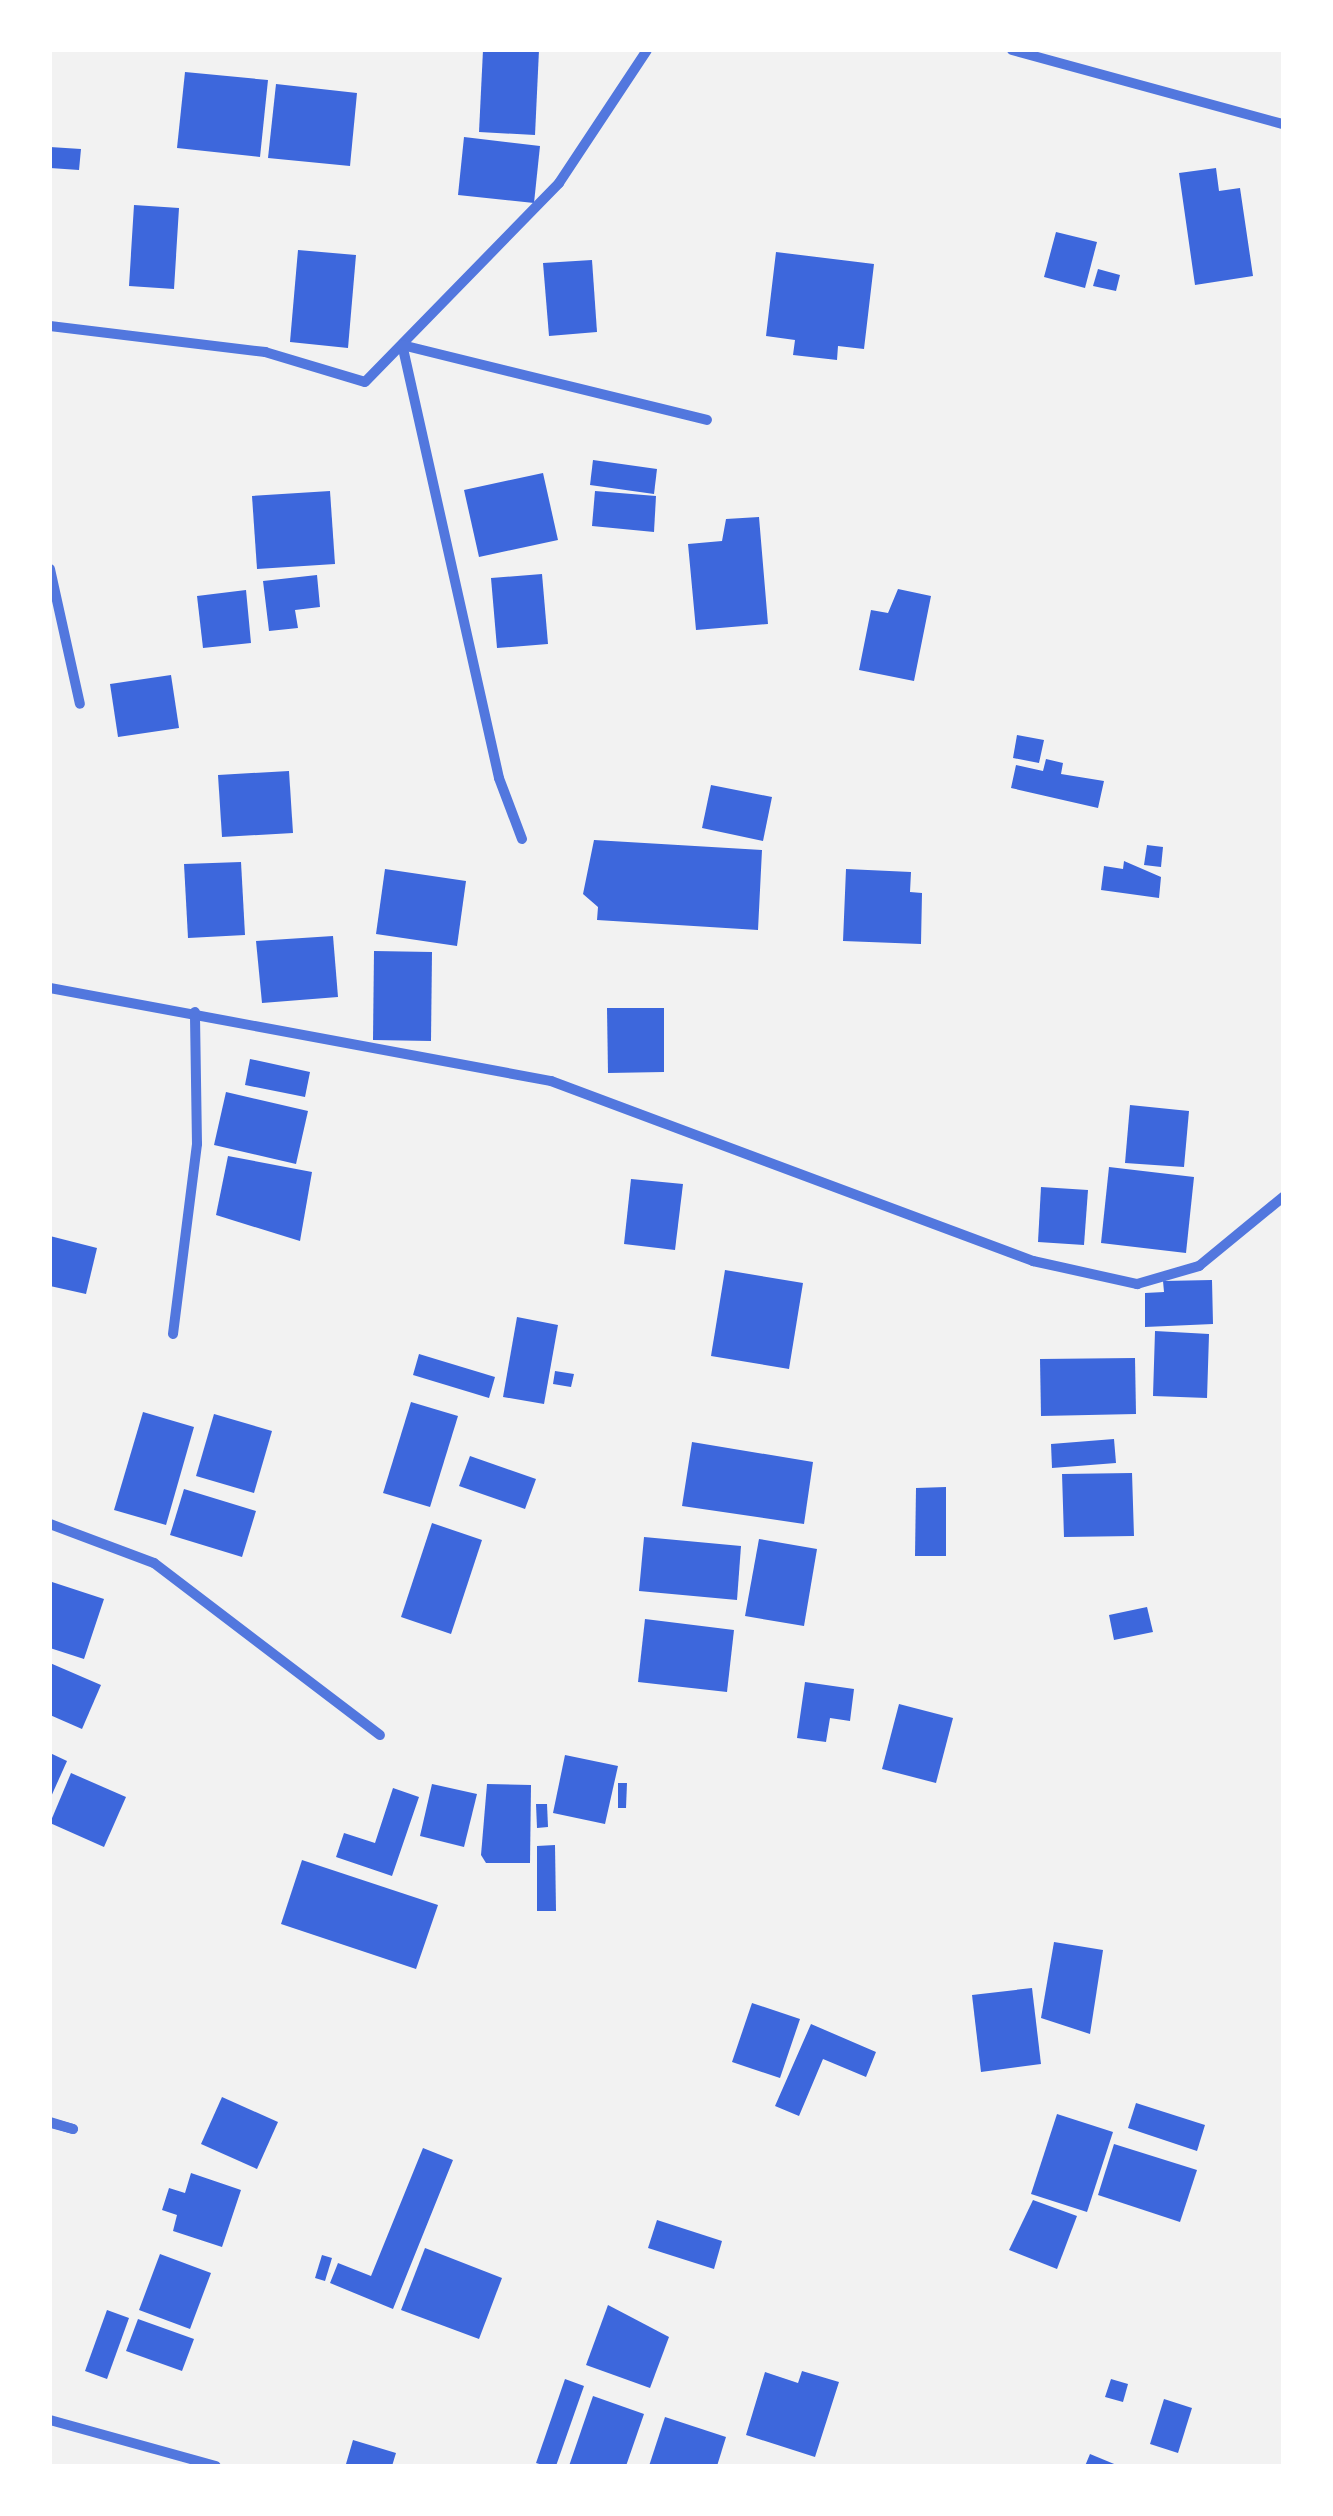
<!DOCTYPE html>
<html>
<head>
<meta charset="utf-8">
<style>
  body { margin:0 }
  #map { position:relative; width:1333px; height:2516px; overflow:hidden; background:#f2f2f2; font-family:Barlow,sans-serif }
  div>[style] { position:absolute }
  .building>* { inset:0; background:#3d67dc }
  .minor>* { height:10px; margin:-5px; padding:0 5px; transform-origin:5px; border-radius:5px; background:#5277de }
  span { translate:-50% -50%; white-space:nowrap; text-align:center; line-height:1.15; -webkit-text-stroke:9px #fff; paint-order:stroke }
  .frame { position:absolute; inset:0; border:52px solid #fff; pointer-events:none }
</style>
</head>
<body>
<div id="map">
  <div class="building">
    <div style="clip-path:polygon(483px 50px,539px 50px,535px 135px,479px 132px)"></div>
    <div style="clip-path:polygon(185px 72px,268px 80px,260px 157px,177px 148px)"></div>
    <div style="clip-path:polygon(276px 84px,357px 93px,350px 166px,268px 158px)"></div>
    <div style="clip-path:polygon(464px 137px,540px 146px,534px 203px,458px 195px)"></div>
    <div style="clip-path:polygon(50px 147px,81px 149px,79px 170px,50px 168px)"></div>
    <div style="clip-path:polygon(1216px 168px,1219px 191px,1240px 188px,1253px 276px,1195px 285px,1179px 173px)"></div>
    <div style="clip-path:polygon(134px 205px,179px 208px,174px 289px,129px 286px)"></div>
    <div style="clip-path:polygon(1056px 232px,1097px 242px,1085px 288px,1044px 277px)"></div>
    <div style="clip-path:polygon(298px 250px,356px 255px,348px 348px,290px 342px)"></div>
    <div style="clip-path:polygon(776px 252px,874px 264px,864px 349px,838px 346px,837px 360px,793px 355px,795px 340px,766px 336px)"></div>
    <div style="clip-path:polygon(592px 260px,597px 332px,549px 336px,543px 263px)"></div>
    <div style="clip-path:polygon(1098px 269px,1120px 275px,1116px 291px,1093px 286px)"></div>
    <div style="clip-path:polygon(593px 460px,657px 469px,654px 494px,590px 485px)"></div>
    <div style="clip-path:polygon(543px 473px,558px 540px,479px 557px,464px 490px)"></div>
    <div style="clip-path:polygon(330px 491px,335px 564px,257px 569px,252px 496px)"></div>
    <div style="clip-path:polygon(595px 491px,656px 496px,654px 532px,592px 526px)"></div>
    <div style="clip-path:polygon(759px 517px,768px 624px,696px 630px,688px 544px,722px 541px,726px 519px)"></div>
    <div style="clip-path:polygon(542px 574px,548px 644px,497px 648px,491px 578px)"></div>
    <div style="clip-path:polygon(317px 575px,320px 607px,295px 610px,298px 628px,269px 631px,263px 581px)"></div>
    <div style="clip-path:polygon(898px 589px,931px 596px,914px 681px,859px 670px,871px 610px,888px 613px)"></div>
    <div style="clip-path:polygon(246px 590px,251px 643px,203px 648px,197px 596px)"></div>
    <div style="clip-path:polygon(171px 675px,179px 728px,118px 737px,110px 684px)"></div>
    <div style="clip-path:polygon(1017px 735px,1044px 740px,1039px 763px,1013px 758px)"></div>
    <div style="clip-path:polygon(1046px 759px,1063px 763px,1061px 774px,1104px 781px,1098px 808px,1011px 788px,1016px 765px,1043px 771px)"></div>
    <div style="clip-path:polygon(289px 771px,293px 833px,222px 837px,218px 775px)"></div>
    <div style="clip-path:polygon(711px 785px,772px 797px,763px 841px,702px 828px)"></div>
    <div style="clip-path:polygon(594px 840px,762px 850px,758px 930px,597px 920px,598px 907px,583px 894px)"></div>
    <div style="clip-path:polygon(1147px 845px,1163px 847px,1161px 867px,1144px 865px)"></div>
    <div style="clip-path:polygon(1124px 861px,1161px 877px,1159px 898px,1101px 890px,1104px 866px,1123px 869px)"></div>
    <div style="clip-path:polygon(241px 862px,245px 935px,188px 938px,184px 864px)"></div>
    <div style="clip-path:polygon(385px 869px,466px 881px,457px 946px,376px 934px)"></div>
    <div style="clip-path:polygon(846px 869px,911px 872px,910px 892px,922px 893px,921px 944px,843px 941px)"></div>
    <div style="clip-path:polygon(333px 936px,338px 997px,262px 1003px,256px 941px)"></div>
    <div style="clip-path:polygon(374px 951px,432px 952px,431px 1041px,373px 1040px)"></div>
    <div style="clip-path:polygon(607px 1008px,664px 1008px,664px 1072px,608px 1073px)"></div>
    <div style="clip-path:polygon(250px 1059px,310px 1072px,305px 1097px,245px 1085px)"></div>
    <div style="clip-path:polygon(226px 1092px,308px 1111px,296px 1164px,214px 1145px)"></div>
    <div style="clip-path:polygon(1130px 1105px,1189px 1111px,1184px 1167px,1125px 1163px)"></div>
    <div style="clip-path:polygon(228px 1156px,312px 1172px,300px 1241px,216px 1215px)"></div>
    <div style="clip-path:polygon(1109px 1167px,1194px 1177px,1186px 1253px,1101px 1243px)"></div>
    <div style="clip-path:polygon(631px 1179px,683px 1184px,675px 1250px,624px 1244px)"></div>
    <div style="clip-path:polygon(1041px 1187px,1088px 1190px,1084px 1245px,1038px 1242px)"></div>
    <div style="clip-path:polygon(50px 1236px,97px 1248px,86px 1294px,50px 1286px)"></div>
    <div style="clip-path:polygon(725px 1270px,803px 1283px,789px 1369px,711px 1356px)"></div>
    <div style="clip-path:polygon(1212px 1280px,1213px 1324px,1145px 1327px,1145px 1293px,1164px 1292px,1163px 1281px)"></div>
    <div style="clip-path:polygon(517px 1317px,558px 1325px,544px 1404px,503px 1397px)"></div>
    <div style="clip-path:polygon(1155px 1331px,1209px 1334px,1207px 1398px,1153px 1396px)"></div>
    <div style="clip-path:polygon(419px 1354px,495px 1377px,489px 1398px,413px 1375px)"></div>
    <div style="clip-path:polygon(1135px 1358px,1136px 1414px,1041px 1416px,1040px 1359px)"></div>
    <div style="clip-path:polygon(555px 1371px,574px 1374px,571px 1387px,553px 1384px)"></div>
    <div style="clip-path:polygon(411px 1402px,458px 1416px,430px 1507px,383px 1493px)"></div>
    <div style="clip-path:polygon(143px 1412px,194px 1427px,166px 1525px,114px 1510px)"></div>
    <div style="clip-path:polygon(214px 1414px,272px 1431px,254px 1493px,196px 1476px)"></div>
    <div style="clip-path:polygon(1114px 1439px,1116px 1463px,1052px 1468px,1051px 1444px)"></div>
    <div style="clip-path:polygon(692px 1442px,813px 1462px,804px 1524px,682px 1506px)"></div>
    <div style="clip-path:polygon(470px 1456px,536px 1479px,525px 1509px,459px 1486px)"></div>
    <div style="clip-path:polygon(1132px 1473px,1134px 1536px,1064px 1537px,1062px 1474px)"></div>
    <div style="clip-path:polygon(946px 1487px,946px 1556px,915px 1556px,916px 1488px)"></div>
    <div style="clip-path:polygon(184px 1489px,256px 1511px,242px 1557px,170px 1535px)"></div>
    <div style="clip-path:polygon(432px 1523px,482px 1540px,451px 1634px,401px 1617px)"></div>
    <div style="clip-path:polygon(644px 1537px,741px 1546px,737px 1600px,639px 1591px)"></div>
    <div style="clip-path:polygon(759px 1539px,817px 1549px,804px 1626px,745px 1616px)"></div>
    <div style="clip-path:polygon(52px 1582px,104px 1599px,84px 1659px,50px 1648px)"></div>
    <div style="clip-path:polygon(1147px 1607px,1153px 1632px,1114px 1640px,1109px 1615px)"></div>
    <div style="clip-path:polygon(645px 1619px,734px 1630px,727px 1692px,638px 1682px)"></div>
    <div style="clip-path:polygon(50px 1663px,101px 1685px,82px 1729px,50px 1715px)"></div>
    <div style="clip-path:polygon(805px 1682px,854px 1689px,850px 1721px,830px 1718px,826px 1742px,797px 1738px)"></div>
    <div style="clip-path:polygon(899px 1704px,953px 1718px,936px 1783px,882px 1769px)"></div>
    <div style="clip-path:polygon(50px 1753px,67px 1761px,50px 1799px)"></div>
    <div style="clip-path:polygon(565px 1755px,618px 1766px,605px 1824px,553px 1813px)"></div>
    <div style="clip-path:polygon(71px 1773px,126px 1797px,104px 1847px,50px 1823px)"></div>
    <div style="clip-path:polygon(618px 1783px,627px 1783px,626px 1808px,618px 1808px)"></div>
    <div style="clip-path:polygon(432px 1784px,477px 1794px,464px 1847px,420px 1836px)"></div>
    <div style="clip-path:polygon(487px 1784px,531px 1785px,530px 1863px,486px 1863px,481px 1855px)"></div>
    <div style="clip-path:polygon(393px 1788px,419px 1797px,392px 1876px,336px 1857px,344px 1833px,375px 1843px)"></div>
    <div style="clip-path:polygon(536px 1804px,547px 1804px,548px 1827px,537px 1828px)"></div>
    <div style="clip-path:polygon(555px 1845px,556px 1911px,537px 1911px,537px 1846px)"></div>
    <div style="clip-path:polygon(302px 1860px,438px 1905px,416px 1969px,281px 1924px)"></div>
    <div style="clip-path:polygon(1054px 1942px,1103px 1950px,1090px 2034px,1041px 2018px)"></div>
    <div style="clip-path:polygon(1032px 1988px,1041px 2064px,981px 2072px,972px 1995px)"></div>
    <div style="clip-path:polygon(752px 2003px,800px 2019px,780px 2078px,732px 2062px)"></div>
    <div style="clip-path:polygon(811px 2024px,876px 2052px,866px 2077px,823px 2059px,799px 2116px,775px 2106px)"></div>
    <div style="clip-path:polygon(222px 2097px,278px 2122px,257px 2169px,201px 2144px)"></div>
    <div style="clip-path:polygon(1136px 2103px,1205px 2125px,1197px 2151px,1128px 2128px)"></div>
    <div style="clip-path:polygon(1057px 2114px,1113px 2132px,1087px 2212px,1031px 2194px)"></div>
    <div style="clip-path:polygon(1114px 2144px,1197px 2170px,1180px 2222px,1098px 2195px)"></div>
    <div style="clip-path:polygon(423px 2148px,453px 2160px,393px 2309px,330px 2283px,338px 2263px,371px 2276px)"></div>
    <div style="clip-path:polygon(191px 2173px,241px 2190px,222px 2247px,173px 2231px,177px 2215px,162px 2210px,169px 2188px,185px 2193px)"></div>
    <div style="clip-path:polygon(1033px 2200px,1077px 2216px,1057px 2269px,1009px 2250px)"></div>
    <div style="clip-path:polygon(657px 2220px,722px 2241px,714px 2269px,648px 2248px)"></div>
    <div style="clip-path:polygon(425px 2248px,502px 2278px,479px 2339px,401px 2310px)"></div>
    <div style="clip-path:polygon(160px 2254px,211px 2273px,190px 2329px,139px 2310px)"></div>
    <div style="clip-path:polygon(322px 2255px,332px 2258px,325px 2281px,315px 2278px)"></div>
    <div style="clip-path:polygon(608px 2305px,669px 2337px,650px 2388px,586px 2365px)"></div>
    <div style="clip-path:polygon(107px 2310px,129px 2318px,107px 2379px,85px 2371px)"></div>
    <div style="clip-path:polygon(138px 2319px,194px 2339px,182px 2371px,126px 2351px)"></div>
    <div style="clip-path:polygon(802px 2371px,839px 2382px,815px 2457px,746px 2435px,765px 2372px,798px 2383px)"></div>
    <div style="clip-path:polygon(565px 2379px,584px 2386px,556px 2466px,546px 2466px,536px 2463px)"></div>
    <div style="clip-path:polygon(1111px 2379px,1128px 2384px,1123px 2402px,1105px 2397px)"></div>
    <div style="clip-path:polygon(593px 2396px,644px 2414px,626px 2466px,569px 2466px)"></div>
    <div style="clip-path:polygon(1164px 2399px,1192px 2408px,1178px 2453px,1150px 2444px)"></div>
    <div style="clip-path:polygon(665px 2417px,726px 2437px,717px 2466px,649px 2466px)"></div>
    <div style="clip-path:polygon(353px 2440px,396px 2453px,392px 2466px,346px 2464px)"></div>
    <div style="clip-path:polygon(1090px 2454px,1119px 2466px,1085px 2466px)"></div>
  </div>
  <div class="minor">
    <div style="left:1012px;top:50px;width:281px;rotate:15.3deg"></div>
    <div style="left:50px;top:326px;width:217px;rotate:6.9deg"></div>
    <div style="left:265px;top:352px;width:104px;rotate:16.7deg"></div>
    <div style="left:365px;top:382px;width:278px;rotate:-45.7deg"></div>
    <div style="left:559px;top:183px;width:159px;rotate:-56.5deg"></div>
    <div style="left:50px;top:569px;width:138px;rotate:77.5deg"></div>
    <div style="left:522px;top:839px;width:65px;rotate:-110.7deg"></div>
    <div style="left:499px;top:778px;width:444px;rotate:-102.6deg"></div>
    <div style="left:402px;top:345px;width:314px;rotate:13.8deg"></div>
    <div style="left:50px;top:988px;width:510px;rotate:10.52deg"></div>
    <div style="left:551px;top:1081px;width:515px;rotate:20.48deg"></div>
    <div style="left:1033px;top:1261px;width:107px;rotate:12.5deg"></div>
    <div style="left:1137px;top:1284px;width:65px;rotate:-16.2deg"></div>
    <div style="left:1199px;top:1266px;width:109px;rotate:-39.4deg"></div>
    <div style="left:173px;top:1334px;width:192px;rotate:-82.8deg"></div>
    <div style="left:197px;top:1144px;width:132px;rotate:-90.9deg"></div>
    <div style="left:50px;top:1524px;width:111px;rotate:20.6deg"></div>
    <div style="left:154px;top:1563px;width:284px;rotate:37.3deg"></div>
    <div style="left:50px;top:2122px;width:24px;rotate:17deg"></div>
    <div style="left:73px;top:2129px;width:24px;rotate:-165deg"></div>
    <div style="left:50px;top:2420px;width:172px;rotate:15.5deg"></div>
  </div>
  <div class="frame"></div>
</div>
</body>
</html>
